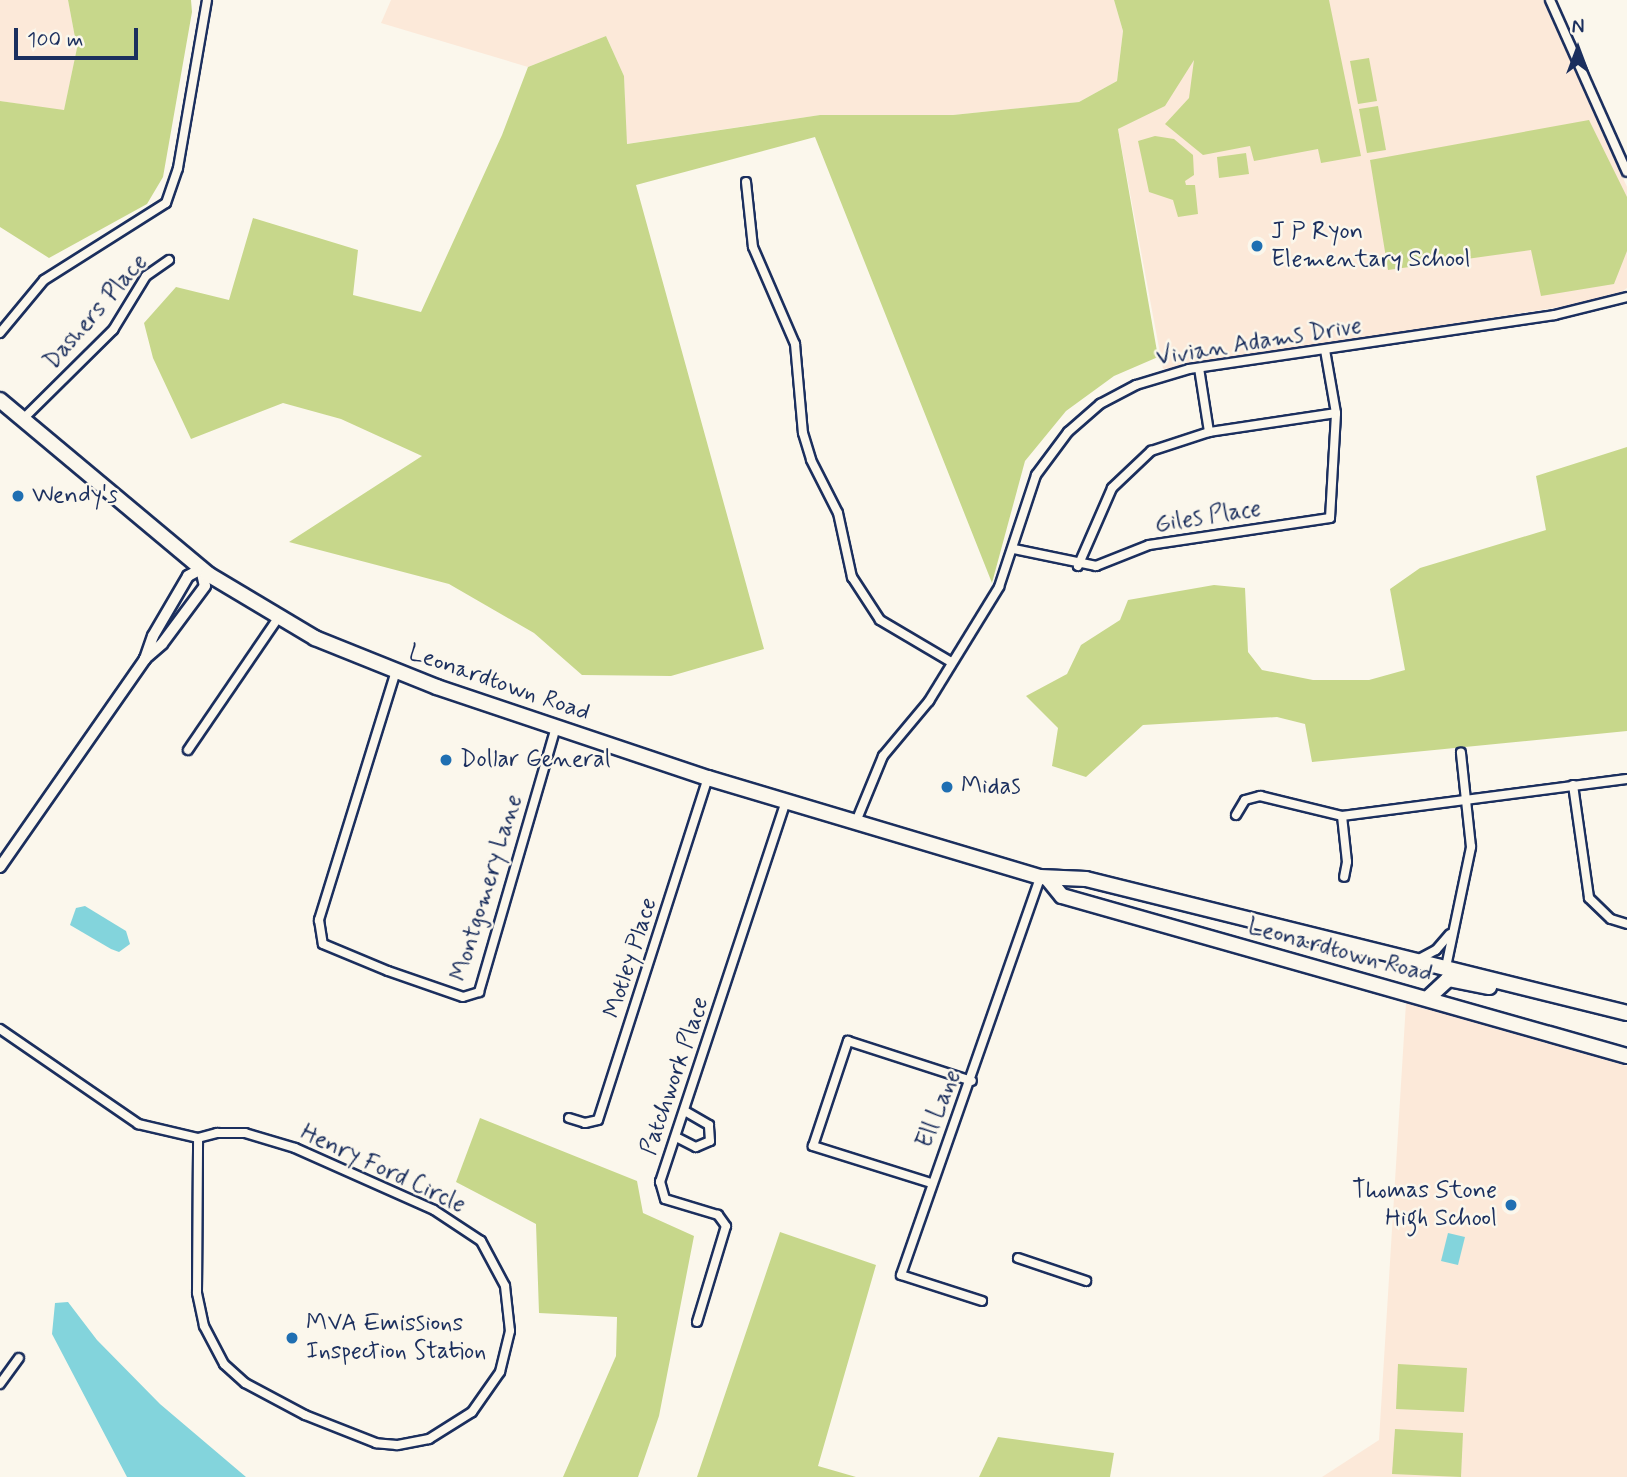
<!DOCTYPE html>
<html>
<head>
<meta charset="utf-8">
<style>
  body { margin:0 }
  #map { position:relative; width:1627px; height:1477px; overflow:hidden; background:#fbf7ec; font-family:Mynerve,sans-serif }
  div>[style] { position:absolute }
  .built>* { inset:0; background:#fce9d9 }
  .green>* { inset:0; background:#c7d78b }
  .water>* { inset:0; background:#83d4dc }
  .roads { filter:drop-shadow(2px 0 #1b2f5e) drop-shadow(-2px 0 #1b2f5e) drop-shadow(0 2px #1b2f5e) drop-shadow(0 -2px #1b2f5e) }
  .minor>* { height:8px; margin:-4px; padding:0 4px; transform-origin:4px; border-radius:4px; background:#fbf7ec }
  .tertiary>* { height:10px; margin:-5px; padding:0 5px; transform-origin:5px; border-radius:5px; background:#fbf7ec }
  .trunk>* { height:14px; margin:-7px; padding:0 7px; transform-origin:7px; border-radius:7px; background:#fbf7ec }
  .dots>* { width:19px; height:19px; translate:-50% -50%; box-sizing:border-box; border:4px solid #fbf7ec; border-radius:50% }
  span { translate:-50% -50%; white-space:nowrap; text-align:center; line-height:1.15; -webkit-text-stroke:5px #fbf7ec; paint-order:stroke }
  .poi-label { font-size:24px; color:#1b2f5e }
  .left { translate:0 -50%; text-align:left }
  .right { translate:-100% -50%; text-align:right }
  .street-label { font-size:24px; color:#1b2f5e }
  .north { position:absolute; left:1543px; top:14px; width:70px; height:70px; -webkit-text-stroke:5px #fbf7ec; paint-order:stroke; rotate:0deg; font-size:19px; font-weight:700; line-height:28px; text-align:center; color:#1b2f5e }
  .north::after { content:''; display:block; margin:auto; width:24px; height:32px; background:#1b2f5e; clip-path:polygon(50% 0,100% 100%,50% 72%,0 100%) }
  .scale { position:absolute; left:14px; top:28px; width:124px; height:32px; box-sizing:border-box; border:4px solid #1b2f5e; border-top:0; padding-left:9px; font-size:21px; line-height:24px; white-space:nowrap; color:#1b2f5e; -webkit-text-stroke:5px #fbf7ec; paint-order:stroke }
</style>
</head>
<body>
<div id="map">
  <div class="built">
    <div style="clip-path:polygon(0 0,68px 0,77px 48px,64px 111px,0 101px)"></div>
    <div style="clip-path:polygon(391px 0,1114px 0,1123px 31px,1117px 81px,1079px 102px,953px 115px,820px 115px,626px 144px,624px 76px,606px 36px,528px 67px,381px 23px)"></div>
    <div style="clip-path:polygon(1190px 0,1544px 0,1627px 187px,1627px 288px,1611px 299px,1163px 369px,1118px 129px,1165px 105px)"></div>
    <div style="clip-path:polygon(1406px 1003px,1627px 1066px,1627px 1477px,1322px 1477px,1379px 1440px)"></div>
  </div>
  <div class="green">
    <div style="clip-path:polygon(68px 0,191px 0,192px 12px,163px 177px,147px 204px,49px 258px,0 227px,0 101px,64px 110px,77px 48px)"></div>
    <div style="clip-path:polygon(1114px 0,1329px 0,1361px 156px,1321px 163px,1318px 149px,1254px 161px,1250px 146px,1203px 155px,1165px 124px,1189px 98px,1194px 60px,1165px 106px,1118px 129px,1158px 357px,1114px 376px,1066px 411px,1025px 461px,992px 583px,815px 137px,636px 185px,764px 649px,671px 676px,582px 675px,534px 633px,449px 584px,289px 542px,422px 456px,341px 419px,283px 403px,191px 439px,153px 358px,144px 323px,176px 287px,229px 300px,253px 218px,358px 250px,353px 295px,421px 312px,502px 135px,528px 67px,606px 36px,624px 76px,627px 144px,820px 115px,953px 115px,1079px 102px,1117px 81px,1123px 31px)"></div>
    <div style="clip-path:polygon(1369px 58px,1377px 101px,1358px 104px,1350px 61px)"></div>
    <div style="clip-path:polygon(1378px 106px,1386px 150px,1367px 153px,1359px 109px)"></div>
    <div style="clip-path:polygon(1589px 120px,1627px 197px,1627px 251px,1614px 284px,1541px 296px,1531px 250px,1388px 270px,1370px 160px)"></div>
    <div style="clip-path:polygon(1155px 136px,1174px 139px,1193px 155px,1194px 175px,1185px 181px,1186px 185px,1195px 185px,1198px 214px,1178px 217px,1173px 200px,1149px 192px,1138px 141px)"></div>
    <div style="clip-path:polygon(1246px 153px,1249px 174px,1219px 178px,1217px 157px)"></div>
    <div style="clip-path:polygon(1627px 447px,1627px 731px,1312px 762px,1305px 724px,1277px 717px,1143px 725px,1086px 777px,1052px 766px,1058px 728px,1026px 696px,1067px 674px,1081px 645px,1120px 620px,1128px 600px,1214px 585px,1245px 588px,1248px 652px,1262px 670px,1313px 680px,1369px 680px,1405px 670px,1390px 589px,1420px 568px,1546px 530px,1536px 476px)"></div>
    <div style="clip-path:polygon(480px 1118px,637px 1181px,643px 1213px,694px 1236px,659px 1416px,638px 1477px,563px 1477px,616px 1356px,617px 1317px,539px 1313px,536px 1224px,456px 1182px)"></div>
    <div style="clip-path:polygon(780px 1232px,876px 1265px,818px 1466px,856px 1477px,697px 1477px)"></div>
    <div style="clip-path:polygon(1398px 1364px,1467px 1368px,1464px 1412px,1396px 1409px)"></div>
    <div style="clip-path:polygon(1395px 1429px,1463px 1433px,1461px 1477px,1392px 1474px)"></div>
    <div style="clip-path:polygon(998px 1437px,1114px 1453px,1110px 1477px,979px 1477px)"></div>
  </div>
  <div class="water">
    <div style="clip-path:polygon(85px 906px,126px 931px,130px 944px,119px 952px,111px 949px,70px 925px,76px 908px)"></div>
    <div style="clip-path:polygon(1448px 1233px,1465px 1237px,1458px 1265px,1441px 1261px)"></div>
    <div style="clip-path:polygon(68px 1302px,97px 1340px,160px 1404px,246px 1477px,127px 1477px,52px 1334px,55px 1303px)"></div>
  </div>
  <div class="roads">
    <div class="minor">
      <div style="left:1550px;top:0;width:188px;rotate:65.9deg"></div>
      <div style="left:746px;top:182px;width:65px;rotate:83.9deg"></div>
      <div style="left:753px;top:247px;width:106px;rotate:66.6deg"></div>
      <div style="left:795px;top:344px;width:89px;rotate:84.9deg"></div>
      <div style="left:803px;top:433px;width:28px;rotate:73deg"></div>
      <div style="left:811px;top:460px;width:59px;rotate:63deg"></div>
      <div style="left:838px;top:513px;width:66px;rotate:77.7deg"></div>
      <div style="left:852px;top:577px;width:51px;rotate:56.9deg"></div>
      <div style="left:880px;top:620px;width:82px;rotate:30.6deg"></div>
      <div style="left:0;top:333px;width:69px;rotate:-50.3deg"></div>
      <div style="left:44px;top:280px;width:144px;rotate:-32.3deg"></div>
      <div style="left:166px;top:203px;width:37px;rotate:-71deg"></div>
      <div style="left:178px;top:168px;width:170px;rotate:-80.2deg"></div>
      <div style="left:1199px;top:368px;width:65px;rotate:81.1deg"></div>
      <div style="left:23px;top:419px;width:127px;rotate:-44.7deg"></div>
      <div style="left:113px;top:330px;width:63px;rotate:-58.6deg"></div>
      <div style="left:146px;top:276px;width:28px;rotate:-35deg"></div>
      <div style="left:1014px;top:549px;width:84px;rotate:11.7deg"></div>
      <div style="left:1096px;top:566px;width:57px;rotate:-21.6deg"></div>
      <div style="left:1149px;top:545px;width:183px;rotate:-8.5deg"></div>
      <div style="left:1330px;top:518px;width:105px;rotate:-86.7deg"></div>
      <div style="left:1336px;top:413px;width:64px;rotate:-99.9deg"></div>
      <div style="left:1078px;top:566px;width:85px;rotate:-66.4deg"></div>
      <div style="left:1112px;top:488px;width:54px;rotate:-43.5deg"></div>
      <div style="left:1151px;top:451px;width:61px;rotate:-18.1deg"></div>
      <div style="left:1209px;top:432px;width:128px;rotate:-8.5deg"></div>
      <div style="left:396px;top:671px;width:261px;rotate:107.2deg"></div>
      <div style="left:319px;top:920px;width:24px;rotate:81deg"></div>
      <div style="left:323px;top:944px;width:70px;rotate:22.6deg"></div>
      <div style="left:388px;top:971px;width:79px;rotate:19.1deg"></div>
      <div style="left:463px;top:997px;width:17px;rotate:-17deg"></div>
      <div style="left:479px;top:992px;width:276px;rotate:-73.8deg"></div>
      <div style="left:188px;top:750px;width:160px;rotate:-55.7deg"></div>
      <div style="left:1573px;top:785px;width:114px;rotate:81.9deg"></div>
      <div style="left:1589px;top:898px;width:30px;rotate:44deg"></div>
      <div style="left:1611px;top:919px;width:17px;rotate:17deg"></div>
      <div style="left:1236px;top:815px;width:17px;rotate:-59deg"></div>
      <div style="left:1245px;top:800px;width:16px;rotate:-15deg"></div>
      <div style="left:1260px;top:796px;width:84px;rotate:13.7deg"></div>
      <div style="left:1342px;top:816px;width:287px;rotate:-7.4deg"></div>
      <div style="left:1342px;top:816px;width:46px;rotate:83.8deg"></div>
      <div style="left:1347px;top:862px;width:15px;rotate:101deg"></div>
      <div style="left:855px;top:824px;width:74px;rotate:-67.6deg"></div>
      <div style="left:883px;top:756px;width:72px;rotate:-50.1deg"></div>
      <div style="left:929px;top:701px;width:134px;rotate:-58.4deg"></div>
      <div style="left:999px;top:587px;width:118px;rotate:-71.7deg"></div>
      <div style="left:1036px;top:475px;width:54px;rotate:-53.3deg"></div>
      <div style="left:1068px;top:432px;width:43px;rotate:-41.2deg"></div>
      <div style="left:1100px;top:404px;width:41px;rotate:-27.8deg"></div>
      <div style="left:1136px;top:385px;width:55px;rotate:-16.8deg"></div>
      <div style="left:1189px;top:369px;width:370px;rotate:-8.4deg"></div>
      <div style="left:1555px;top:315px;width:74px;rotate:-14deg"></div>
      <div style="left:1419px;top:959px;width:19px;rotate:-28deg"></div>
      <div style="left:1436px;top:950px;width:21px;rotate:-49deg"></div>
      <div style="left:1446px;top:967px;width:123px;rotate:-78.2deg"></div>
      <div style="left:1471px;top:847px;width:95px;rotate:-96.1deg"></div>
      <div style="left:0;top:1029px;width:168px;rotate:34.5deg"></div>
      <div style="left:138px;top:1124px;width:62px;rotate:13.1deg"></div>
      <div style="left:569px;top:1118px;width:17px;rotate:17deg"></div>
      <div style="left:585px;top:1123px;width:13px;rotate:-13deg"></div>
      <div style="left:598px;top:1120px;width:359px;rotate:-72.2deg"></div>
      <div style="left:217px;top:1133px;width:28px"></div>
      <div style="left:245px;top:1133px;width:52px;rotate:16.7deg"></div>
      <div style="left:295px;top:1148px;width:152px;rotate:24deg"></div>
      <div style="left:434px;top:1210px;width:56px;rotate:33.4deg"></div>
      <div style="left:481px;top:1241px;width:51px;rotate:61.9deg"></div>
      <div style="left:505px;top:1286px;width:45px;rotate:83.7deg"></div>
      <div style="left:510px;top:1331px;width:42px;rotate:103.7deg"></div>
      <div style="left:500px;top:1372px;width:49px;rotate:125deg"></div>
      <div style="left:472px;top:1412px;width:51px;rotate:147.9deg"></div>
      <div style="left:429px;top:1439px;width:33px;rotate:169deg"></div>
      <div style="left:397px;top:1445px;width:21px;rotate:-175deg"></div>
      <div style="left:376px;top:1443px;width:76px;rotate:-158.5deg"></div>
      <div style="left:305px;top:1415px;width:68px;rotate:-151.9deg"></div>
      <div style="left:245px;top:1383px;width:28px;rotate:-138deg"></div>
      <div style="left:224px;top:1364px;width:43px;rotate:-117.8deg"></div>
      <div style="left:204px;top:1326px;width:34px;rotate:-102deg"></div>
      <div style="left:197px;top:1293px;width:155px;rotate:-89.6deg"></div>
      <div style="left:198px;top:1138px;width:20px;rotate:-15deg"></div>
      <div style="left:676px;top:1137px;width:22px;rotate:27deg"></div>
      <div style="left:696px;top:1147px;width:15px;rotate:-23deg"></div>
      <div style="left:710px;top:1141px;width:16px;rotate:-94deg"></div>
      <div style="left:709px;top:1125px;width:28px;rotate:-150deg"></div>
      <div style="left:931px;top:1183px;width:124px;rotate:-162.6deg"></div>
      <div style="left:813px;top:1146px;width:111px;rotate:-71.6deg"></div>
      <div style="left:848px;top:1041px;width:130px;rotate:17.9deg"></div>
      <div style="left:1018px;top:1258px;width:72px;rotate:18.7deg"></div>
      <div style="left:982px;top:1301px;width:85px;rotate:-162.2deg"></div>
      <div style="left:901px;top:1275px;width:422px;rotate:-70.7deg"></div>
      <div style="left:697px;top:1322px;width:100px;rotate:-73.2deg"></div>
      <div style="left:726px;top:1226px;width:14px;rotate:-126deg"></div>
      <div style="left:718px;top:1215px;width:55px;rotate:-163.2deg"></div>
      <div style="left:665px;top:1199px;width:18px;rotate:-106deg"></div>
      <div style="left:660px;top:1182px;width:400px;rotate:-71.7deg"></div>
      <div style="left:0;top:1384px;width:32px;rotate:-54deg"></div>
    </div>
    <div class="tertiary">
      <div style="left:0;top:867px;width:254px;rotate:-55.1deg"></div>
      <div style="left:145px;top:659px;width:24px;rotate:-71deg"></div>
      <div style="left:153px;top:636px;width:69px;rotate:-59.7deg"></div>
      <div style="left:188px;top:576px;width:15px;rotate:-28deg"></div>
      <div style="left:201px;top:569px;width:17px;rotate:77deg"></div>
      <div style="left:205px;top:586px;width:72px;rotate:126.6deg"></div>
      <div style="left:162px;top:644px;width:23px;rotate:139deg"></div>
    </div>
    <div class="trunk">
      <div style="left:0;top:400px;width:271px;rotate:39.9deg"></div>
      <div style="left:208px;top:574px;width:125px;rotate:30.9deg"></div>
      <div style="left:315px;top:638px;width:131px;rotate:21.9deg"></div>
      <div style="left:437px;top:687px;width:286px;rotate:18.6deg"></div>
      <div style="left:708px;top:778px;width:346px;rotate:16.6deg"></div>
      <div style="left:1040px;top:877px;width:46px;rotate:2.5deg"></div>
      <div style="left:1086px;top:879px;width:557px;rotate:13.91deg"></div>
      <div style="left:1048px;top:879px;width:22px;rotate:51deg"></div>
      <div style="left:1062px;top:896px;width:587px;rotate:15.81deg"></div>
      <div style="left:1429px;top:997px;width:26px;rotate:-43deg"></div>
      <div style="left:1448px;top:979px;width:42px;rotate:11deg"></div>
    </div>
  </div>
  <div class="dots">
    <div style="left:1257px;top:246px;background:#1f6fb2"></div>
    <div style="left:18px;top:496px;background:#1f6fb2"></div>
    <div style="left:446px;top:760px;background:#1f6fb2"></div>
    <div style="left:947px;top:787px;background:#1f6fb2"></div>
    <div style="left:1511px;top:1205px;background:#1f6fb2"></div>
    <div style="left:292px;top:1338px;background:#1f6fb2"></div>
  </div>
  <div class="poi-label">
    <span class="left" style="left:1271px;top:246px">J P Ryon<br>Elementary School</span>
    <span class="left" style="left:32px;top:496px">Wendy's</span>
    <span class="left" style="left:460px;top:760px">Dollar General</span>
    <span class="left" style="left:961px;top:787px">Midas</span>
    <span class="right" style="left:1497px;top:1205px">Thomas Stone<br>High School</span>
    <span class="left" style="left:306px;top:1338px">MVA Emissions<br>Inspection Station</span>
  </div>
  <div class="street-label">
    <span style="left:96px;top:312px;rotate:-49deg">Dashers Place</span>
    <span style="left:1259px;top:342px;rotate:-9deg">Vivian Adams Drive</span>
    <span style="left:1208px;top:517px;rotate:-9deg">Giles Place</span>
    <span style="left:499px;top:683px;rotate:19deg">Leonardtown Road</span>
    <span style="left:487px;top:888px;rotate:-73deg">Montgomery Lane</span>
    <span style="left:1340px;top:951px;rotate:15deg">Leonardtown Road</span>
    <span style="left:631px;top:958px;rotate:-72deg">Motley Place</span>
    <span style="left:675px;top:1076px;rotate:-71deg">Patchwork Place</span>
    <span style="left:939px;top:1109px;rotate:-68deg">Ell Lane</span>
    <span style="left:383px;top:1169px;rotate:25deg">Henry Ford Circle</span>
  </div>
  <div class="north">N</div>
  <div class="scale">100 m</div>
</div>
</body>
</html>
